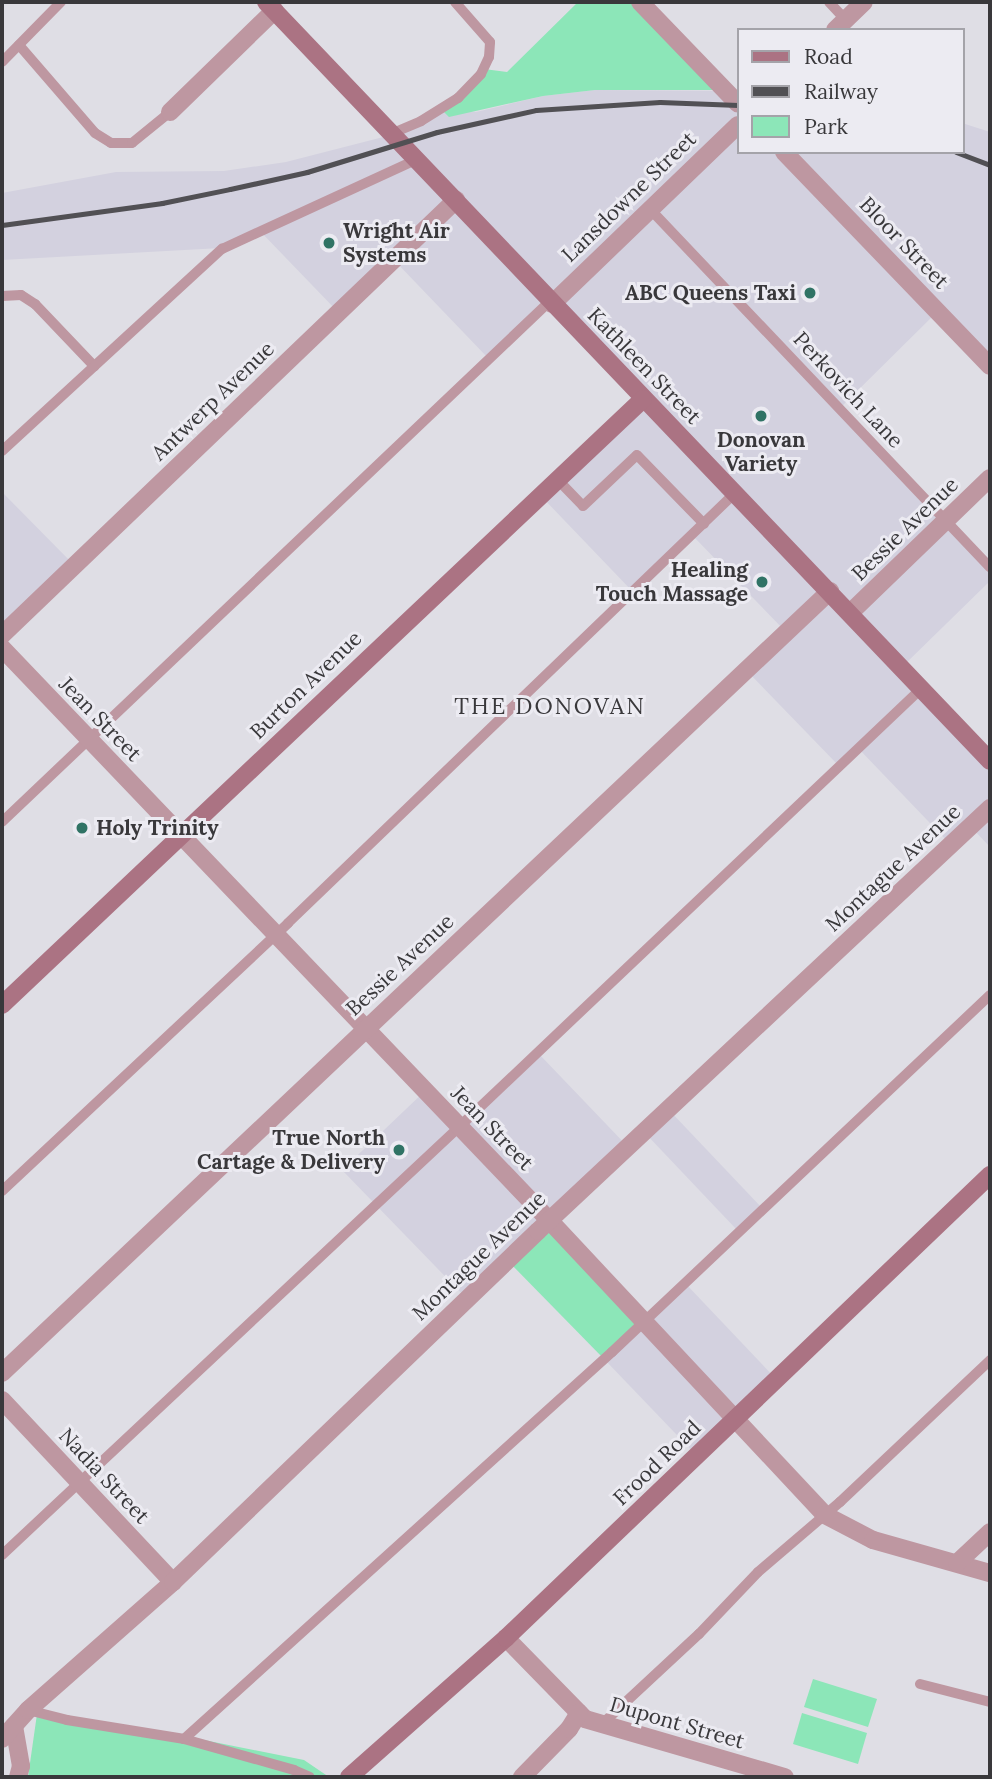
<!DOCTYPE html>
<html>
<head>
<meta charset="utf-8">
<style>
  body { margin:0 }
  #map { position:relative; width:992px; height:1779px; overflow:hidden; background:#dfdee5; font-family:Lora,serif }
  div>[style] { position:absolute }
  .built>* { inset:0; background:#d3d1df }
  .green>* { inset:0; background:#8ce6b8 }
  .lane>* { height:10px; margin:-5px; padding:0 5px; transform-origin:5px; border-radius:5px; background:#be97a1 }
  .street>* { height:18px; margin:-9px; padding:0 9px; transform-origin:9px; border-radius:9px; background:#be97a1 }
  .secondary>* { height:18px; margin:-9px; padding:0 9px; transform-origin:9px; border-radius:9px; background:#ab7383 }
  .rail>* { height:5px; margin:-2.5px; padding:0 2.5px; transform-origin:2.5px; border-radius:2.5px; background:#515054 }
  .dots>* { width:19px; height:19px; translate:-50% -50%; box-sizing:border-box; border:4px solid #ecebf2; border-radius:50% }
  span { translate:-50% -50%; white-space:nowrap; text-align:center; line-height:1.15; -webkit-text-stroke:6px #ecebf2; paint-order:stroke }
  .street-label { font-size:21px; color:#39383b }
  .poi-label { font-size:21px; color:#39383b; font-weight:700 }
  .left { translate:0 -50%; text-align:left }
  .right { translate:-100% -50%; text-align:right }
  .neighbourhood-label { font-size:23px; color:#39383b; letter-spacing:2px }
  .frame { position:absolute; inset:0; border:4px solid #39383b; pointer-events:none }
  .legend { position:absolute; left:737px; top:28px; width:228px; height:126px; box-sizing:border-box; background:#ecebf2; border:2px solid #a4a3a9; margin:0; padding:9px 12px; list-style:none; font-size:21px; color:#39383b }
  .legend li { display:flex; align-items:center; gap:14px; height:35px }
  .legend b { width:35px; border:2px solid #a4a3a9 }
</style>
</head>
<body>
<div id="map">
  <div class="built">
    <div style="clip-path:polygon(595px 90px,738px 91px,738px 152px,962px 152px,962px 123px,990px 132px,990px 364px,938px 311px,839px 409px,990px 569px,990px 581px,903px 666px,990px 759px,990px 847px,972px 828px,952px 846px,858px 748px,839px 766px,747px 671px,787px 633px,693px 536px,634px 593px,541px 496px,645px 398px,556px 303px,488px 358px,394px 260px,339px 313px,258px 229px,221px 248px,2px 260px,2px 193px,116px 172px,224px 171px,286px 162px,395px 134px,442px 110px,476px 112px,543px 96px)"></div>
    <div style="clip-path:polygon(2px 492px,75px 566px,2px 637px)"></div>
    <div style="clip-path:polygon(539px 1054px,629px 1148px,468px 1300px,342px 1170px,426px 1090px,461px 1127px)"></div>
    <div style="clip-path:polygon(669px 1110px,762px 1208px,738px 1231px,645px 1133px)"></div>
    <div style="clip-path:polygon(685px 1283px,778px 1381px,698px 1457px,605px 1360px)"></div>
  </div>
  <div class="green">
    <div style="clip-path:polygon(578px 2px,642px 2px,727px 90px,595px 90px,543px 96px,449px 117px,442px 110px,484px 69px,507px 72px)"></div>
    <div style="clip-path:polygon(551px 1220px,645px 1321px,605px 1360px,509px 1262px)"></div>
    <div style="clip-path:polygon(813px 1679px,877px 1699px,868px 1727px,804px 1707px)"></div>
    <div style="clip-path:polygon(802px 1713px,867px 1733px,858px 1764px,793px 1744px)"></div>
    <div style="clip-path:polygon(37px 1714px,184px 1736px,304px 1760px,329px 1777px,28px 1777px)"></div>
  </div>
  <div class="lane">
    <div style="left:829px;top:2px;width:25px;rotate:47deg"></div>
    <div style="left:19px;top:45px;width:116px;rotate:49.2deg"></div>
    <div style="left:95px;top:133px;width:19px;rotate:32deg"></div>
    <div style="left:111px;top:143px;width:21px"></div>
    <div style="left:132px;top:143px;width:49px;rotate:-39.2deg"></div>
    <div style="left:2px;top:62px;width:84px;rotate:-45.5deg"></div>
    <div style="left:393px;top:133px;width:30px;rotate:-23deg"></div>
    <div style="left:421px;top:121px;width:44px;rotate:-31.9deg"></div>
    <div style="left:458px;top:98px;width:33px;rotate:-46deg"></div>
    <div style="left:481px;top:74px;width:19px;rotate:-65deg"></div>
    <div style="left:489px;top:57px;width:15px;rotate:-86deg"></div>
    <div style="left:490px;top:42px;width:53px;rotate:-131.2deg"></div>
    <div style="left:649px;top:208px;width:495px;rotate:46.5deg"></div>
    <div style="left:2px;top:296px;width:19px;rotate:-3deg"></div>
    <div style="left:21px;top:295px;width:17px;rotate:33deg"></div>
    <div style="left:35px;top:304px;width:86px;rotate:46.4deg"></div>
    <div style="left:2px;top:451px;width:299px;rotate:-42.6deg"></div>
    <div style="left:222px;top:249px;width:216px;rotate:-24.7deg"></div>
    <div style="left:557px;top:479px;width:37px;rotate:46deg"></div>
    <div style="left:583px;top:506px;width:74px;rotate:-43.4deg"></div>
    <div style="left:637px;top:455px;width:96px;rotate:45.8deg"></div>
    <div style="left:2px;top:822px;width:756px;rotate:-43.55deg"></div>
    <div style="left:2px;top:1191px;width:392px;rotate:-43.1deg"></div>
    <div style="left:288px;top:923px;width:620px;rotate:-43.89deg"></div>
    <div style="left:2px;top:1555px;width:626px;rotate:-43.12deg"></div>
    <div style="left:459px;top:1127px;width:638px;rotate:-43.48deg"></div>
    <div style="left:920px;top:1684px;width:72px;rotate:14.4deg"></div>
    <div style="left:28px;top:1710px;width:40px;rotate:14.4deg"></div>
    <div style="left:67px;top:1720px;width:119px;rotate:9.2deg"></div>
    <div style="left:184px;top:1739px;width:114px;rotate:15.7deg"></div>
    <div style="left:294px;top:1770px;width:17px;rotate:24deg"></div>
    <div style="left:601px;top:1725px;width:134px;rotate:-42.9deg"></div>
    <div style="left:699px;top:1634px;width:86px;rotate:-46.4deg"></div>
    <div style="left:758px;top:1572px;width:108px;rotate:-40.5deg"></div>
    <div style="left:840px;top:1502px;width:207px;rotate:-43.4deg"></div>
    <div style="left:184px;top:1739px;width:577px;rotate:-42.12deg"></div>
    <div style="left:612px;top:1352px;width:520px;rotate:-43.36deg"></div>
  </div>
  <div class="street">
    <div style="left:640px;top:2px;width:141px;rotate:46.1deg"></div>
    <div style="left:835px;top:30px;width:40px;rotate:-44deg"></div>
    <div style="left:170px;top:112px;width:146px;rotate:-44.2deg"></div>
    <div style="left:784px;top:152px;width:297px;rotate:46.1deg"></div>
    <div style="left:552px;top:304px;width:258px;rotate:-43.9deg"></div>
    <div style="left:851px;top:612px;width:193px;rotate:-44deg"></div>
    <div style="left:2px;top:635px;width:629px;rotate:-43.78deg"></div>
    <div style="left:2px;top:648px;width:791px;rotate:46.28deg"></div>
    <div style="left:549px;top:1220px;width:404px;rotate:46.9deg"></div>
    <div style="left:825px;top:1515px;width:54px;rotate:27.5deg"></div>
    <div style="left:873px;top:1540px;width:122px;rotate:15.8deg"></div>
    <div style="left:2px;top:1373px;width:1139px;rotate:-43.36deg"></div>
    <div style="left:2px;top:1400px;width:250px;rotate:46.8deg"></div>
    <div style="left:957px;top:1563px;width:45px;rotate:-43.2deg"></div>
    <div style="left:506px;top:1638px;width:113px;rotate:45.7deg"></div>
    <div style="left:585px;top:1719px;width:208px;rotate:16.2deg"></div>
    <div style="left:14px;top:1726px;width:41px;rotate:80.1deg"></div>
    <div style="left:21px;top:1766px;width:11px;rotate:105deg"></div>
    <div style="left:2px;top:1739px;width:39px;rotate:-48deg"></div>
    <div style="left:28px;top:1710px;width:193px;rotate:-41.4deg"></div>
    <div style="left:173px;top:1582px;width:506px;rotate:-43.88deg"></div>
    <div style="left:538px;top:1231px;width:619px;rotate:-43.1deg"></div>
    <div style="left:522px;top:1777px;width:67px;rotate:-45.6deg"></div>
    <div style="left:569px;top:1729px;width:19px;rotate:-58deg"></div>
  </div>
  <div class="secondary">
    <div style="left:266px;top:2px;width:1049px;rotate:46.35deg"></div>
    <div style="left:2px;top:1005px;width:882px;rotate:-43.39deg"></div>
    <div style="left:349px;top:1777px;width:210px;rotate:-41.5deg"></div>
    <div style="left:506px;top:1638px;width:670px;rotate:-43.73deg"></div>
  </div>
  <div class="rail">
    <div style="left:956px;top:152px;width:36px;rotate:21deg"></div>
    <div style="left:2px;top:225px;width:162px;rotate:-7.8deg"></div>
    <div style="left:162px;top:203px;width:69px;rotate:-11.6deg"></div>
    <div style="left:230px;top:189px;width:79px;rotate:-12.4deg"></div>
    <div style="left:307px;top:172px;width:136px;rotate:-17.1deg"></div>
    <div style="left:437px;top:132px;width:101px;rotate:-12.5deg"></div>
    <div style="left:536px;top:110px;width:124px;rotate:-3.7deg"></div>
    <div style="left:660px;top:102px;width:78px;rotate:2.2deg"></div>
  </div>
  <div class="dots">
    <div style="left:329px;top:243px;background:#307365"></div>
    <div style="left:810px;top:293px;background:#307365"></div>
    <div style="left:761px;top:416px;background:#307365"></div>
    <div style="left:762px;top:582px;background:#307365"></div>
    <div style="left:82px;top:828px;background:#307365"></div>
    <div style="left:399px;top:1150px;background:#307365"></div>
  </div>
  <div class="street-label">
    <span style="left:629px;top:197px;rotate:-44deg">Lansdowne Street</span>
    <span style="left:904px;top:243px;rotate:46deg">Bloor Street</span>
    <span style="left:644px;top:366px;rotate:46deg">Kathleen Street</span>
    <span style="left:848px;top:390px;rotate:47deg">Perkovich Lane</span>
    <span style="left:213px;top:401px;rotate:-44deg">Antwerp Avenue</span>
    <span style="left:905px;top:529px;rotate:-44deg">Bessie Avenue</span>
    <span style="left:306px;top:685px;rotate:-44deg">Burton Avenue</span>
    <span style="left:100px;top:719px;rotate:46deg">Jean Street</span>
    <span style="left:893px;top:868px;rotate:-43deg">Montague Avenue</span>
    <span style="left:400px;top:965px;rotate:-43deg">Bessie Avenue</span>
    <span style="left:492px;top:1128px;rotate:46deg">Jean Street</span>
    <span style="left:479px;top:1256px;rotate:-44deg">Montague Avenue</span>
    <span style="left:657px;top:1463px;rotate:-44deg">Frood Road</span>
    <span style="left:104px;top:1476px;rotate:47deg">Nadia Street</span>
    <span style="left:677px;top:1723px;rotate:16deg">Dupont Street</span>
  </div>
  <div class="poi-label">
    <span class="left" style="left:343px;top:243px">Wright Air<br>Systems</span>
    <span class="right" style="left:796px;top:293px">ABC Queens Taxi</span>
    <span style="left:761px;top:452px">Donovan<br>Variety</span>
    <span class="right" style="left:748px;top:582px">Healing<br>Touch Massage</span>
    <span class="left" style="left:96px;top:828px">Holy Trinity</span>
    <span class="right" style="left:385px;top:1150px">True North<br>Cartage &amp; Delivery</span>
  </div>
  <div class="neighbourhood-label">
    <span style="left:550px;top:706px">THE DONOVAN</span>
  </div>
  <div class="frame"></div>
  <ul class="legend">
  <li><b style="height:9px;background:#ab7383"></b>Road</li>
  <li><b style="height:9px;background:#515054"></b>Railway</li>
  <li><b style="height:19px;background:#8ce6b8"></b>Park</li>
  </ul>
</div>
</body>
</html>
